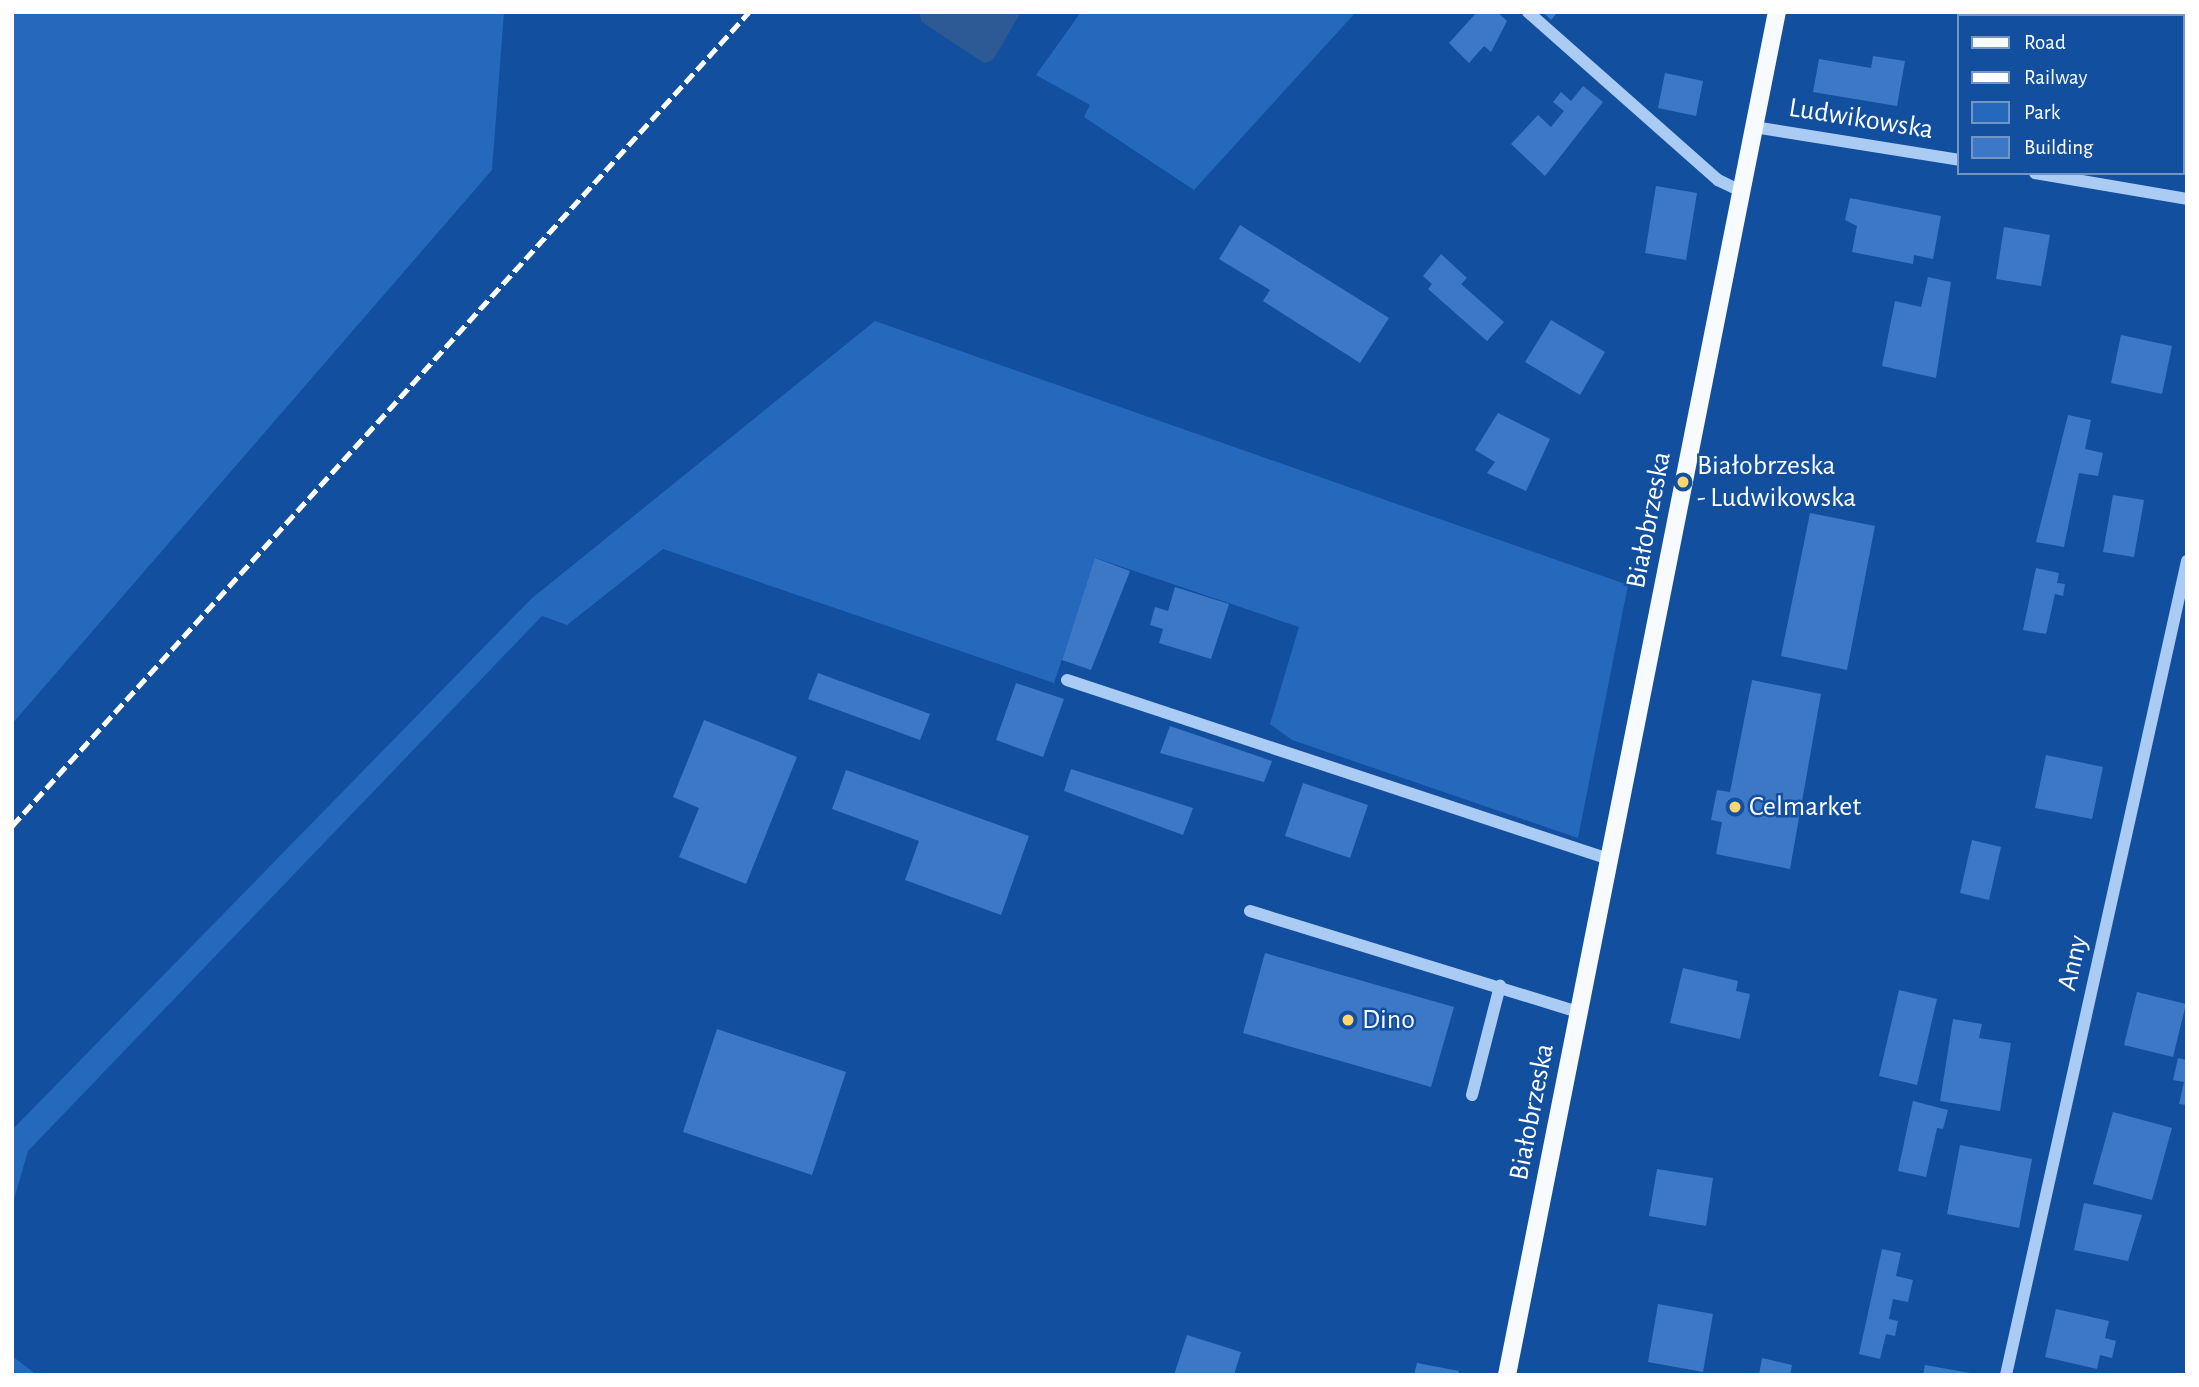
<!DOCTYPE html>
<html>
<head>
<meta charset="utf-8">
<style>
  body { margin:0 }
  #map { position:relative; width:2199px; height:1387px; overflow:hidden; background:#124f9e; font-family:"Alegreya Sans",sans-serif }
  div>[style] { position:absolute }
  .green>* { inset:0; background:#2569bd }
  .water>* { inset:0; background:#2d5a94 }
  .building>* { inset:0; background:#3c78c5 }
  .minor>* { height:12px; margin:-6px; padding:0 6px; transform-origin:6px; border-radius:6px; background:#aacbf4 }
  .major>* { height:18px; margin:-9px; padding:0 9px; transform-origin:9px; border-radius:9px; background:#f7faff }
  .rail>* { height:5px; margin-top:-2.5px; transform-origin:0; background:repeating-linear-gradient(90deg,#fff 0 12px,transparent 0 17px) }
  .dots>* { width:19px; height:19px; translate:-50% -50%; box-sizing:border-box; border:4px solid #124f9e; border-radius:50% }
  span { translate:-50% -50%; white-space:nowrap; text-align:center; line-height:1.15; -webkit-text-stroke:5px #124f9e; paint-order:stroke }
  .street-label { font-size:28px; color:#fff }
  .poi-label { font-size:28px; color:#fff }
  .left { translate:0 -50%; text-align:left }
  .frame { position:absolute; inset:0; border:14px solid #fff; pointer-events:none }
  .legend { position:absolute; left:1957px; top:14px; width:228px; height:161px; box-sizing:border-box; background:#124f9e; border:2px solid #7195c5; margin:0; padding:9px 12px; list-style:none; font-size:21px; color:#fff }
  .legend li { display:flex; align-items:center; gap:14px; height:35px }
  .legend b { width:35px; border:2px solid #7195c5 }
</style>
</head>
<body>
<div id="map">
  <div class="green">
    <div style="clip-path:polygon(12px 12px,504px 12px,492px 170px,12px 724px)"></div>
    <div style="clip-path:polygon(1081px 12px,1356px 12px,1194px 190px,1084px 117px,1090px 105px,1036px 75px)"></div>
    <div style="clip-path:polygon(875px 321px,1628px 585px,1578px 838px,1292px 740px,1270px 724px,1299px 627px,1096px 558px,1054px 683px,663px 549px,567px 625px,542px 616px,28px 1151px,12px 1206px,14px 1128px,531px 599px)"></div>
    <div style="clip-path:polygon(12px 1356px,37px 1375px,12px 1375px)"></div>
  </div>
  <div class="water">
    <div style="clip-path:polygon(919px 12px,1021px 12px,993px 60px,984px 63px,922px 22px)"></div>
  </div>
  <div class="building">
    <div style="clip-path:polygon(1477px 12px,1497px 12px,1507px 21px,1491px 52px,1484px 46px,1469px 63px,1449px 43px)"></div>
    <div style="clip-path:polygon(1543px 12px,1558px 12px,1551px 20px)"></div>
    <div style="clip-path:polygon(1959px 12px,1979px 12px,1959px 21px)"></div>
    <div style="clip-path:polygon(1873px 56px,1905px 61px,1897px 106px,1813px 92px,1819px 59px,1871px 68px)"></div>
    <div style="clip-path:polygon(1665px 73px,1703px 81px,1696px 116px,1658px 108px)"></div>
    <div style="clip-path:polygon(1583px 86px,1603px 102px,1545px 176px,1511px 144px,1538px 115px,1551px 127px,1564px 111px,1553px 102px,1561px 92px,1571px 101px)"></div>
    <div style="clip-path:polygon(1656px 186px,1697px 193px,1686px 260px,1645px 253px)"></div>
    <div style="clip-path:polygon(1850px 198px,1941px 216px,1933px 259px,1914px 255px,1913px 264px,1852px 252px,1857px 226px,1845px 220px)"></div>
    <div style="clip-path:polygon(1240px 225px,1389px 318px,1360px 363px,1263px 301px,1270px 290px,1219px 259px)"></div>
    <div style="clip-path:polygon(2004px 227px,2050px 235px,2041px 286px,1996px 279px)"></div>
    <div style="clip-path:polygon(1441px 254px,1467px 278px,1461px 284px,1504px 322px,1487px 341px,1428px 289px,1432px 284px,1423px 276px)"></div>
    <div style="clip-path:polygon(1928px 277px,1951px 282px,1936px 378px,1882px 366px,1895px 301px,1921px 307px)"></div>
    <div style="clip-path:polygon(1551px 320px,1605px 352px,1580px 395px,1525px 362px)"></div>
    <div style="clip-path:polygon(2121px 335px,2172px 346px,2162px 394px,2111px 383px)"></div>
    <div style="clip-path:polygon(1498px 413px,1550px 439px,1526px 491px,1487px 473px,1495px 462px,1475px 450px)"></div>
    <div style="clip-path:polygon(2068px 415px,2091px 420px,2085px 449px,2103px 453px,2098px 476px,2079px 473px,2064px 547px,2036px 542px)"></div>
    <div style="clip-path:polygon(2113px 495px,2144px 500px,2134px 557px,2103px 552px)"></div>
    <div style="clip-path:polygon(1810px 513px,1875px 526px,1847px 670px,1781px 656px)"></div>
    <div style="clip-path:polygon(1095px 558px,1130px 571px,1091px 670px,1062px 660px)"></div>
    <div style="clip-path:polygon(2036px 568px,2059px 573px,2057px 583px,2065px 584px,2063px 596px,2055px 594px,2046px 634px,2023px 630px)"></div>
    <div style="clip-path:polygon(1175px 587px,1229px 604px,1211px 659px,1159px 643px,1163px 629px,1150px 625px,1155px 607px,1168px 611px)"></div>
    <div style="clip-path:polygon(818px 673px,930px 714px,920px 740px,808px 699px)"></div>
    <div style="clip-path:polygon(1752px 680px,1821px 694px,1790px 869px,1716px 854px,1722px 822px,1711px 820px,1717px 790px,1730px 792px)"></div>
    <div style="clip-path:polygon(1016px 683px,1064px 699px,1043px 757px,996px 740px)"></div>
    <div style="clip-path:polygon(704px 720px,797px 757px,746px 884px,679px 857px,699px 808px,673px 797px)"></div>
    <div style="clip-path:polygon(1170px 726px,1272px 761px,1264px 782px,1160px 753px)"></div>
    <div style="clip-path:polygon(2046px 755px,2103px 767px,2092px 819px,2035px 808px)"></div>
    <div style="clip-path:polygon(1071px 769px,1193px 808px,1183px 835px,1064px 791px)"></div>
    <div style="clip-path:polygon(846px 770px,1029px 836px,1001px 915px,905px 880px,919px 841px,832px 809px)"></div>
    <div style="clip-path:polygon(1303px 783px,1368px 805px,1350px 858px,1285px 836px)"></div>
    <div style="clip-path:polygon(1972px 840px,2001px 847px,1989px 900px,1960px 893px)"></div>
    <div style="clip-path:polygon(1265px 953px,1454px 1007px,1431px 1087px,1243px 1033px)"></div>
    <div style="clip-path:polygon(1683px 968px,1738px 981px,1736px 991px,1750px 994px,1740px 1039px,1670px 1023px)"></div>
    <div style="clip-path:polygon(1899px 990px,1937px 999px,1917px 1085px,1879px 1076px)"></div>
    <div style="clip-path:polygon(2137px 992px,2186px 1004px,2173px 1057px,2124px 1045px)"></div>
    <div style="clip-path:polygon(1953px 1019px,1982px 1024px,1979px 1038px,2011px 1043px,2000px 1111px,1940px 1101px)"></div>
    <div style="clip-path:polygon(717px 1029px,846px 1072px,812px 1175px,683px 1132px)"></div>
    <div style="clip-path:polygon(2178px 1058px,2187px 1060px,2187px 1105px,2179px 1104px,2184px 1082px,2173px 1080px)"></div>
    <div style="clip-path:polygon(1913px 1101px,1948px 1110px,1943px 1129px,1937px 1128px,1926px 1177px,1898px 1171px)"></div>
    <div style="clip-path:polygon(2113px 1112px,2172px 1128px,2152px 1200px,2093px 1184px)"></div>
    <div style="clip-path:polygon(1960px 1145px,2032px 1159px,2019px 1228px,1947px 1214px)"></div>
    <div style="clip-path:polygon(1657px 1169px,1713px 1178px,1706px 1226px,1649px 1216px)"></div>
    <div style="clip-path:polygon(2084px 1203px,2142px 1215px,2128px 1261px,2074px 1250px)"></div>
    <div style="clip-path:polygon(1882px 1249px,1901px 1253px,1896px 1276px,1913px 1280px,1908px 1302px,1893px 1299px,1889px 1319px,1898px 1321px,1895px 1336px,1886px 1334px,1880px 1359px,1859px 1354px)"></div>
    <div style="clip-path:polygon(1658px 1304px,1713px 1314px,1703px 1372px,1648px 1362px)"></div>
    <div style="clip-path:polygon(2056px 1309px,2109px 1321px,2105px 1338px,2116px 1341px,2112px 1358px,2100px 1355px,2097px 1369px,2045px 1357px)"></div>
    <div style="clip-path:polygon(1187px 1335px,1241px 1352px,1234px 1375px,1174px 1375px)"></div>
    <div style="clip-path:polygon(1762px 1358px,1792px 1365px,1790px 1375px,1759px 1375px)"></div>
    <div style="clip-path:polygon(1417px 1363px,1459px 1371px,1458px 1375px,1414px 1375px)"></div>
    <div style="clip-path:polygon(1925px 1365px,1970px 1373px,1969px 1375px,1923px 1375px)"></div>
  </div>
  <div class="minor">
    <div style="left:1528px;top:12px;width:254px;rotate:41.5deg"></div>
    <div style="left:1718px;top:180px;width:25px;rotate:26deg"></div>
    <div style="left:1754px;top:127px;width:208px;rotate:9.1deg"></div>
    <div style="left:2035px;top:173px;width:154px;rotate:9.7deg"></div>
    <div style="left:1067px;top:680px;width:571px;rotate:18.28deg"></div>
    <div style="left:1250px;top:911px;width:344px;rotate:17.1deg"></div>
    <div style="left:1472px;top:1095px;width:113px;rotate:-75.6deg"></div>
    <div style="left:2006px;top:1375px;width:834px;rotate:-77.46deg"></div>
  </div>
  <div class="major">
    <div style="left:1507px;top:1375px;width:1389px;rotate:-78.8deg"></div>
  </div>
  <div class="rail">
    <div style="left:12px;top:826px;width:1098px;rotate:-47.84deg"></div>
  </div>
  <div class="dots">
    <div style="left:1683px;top:482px;background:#ffd56d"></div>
    <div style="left:1735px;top:807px;background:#ffd56d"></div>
    <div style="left:1348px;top:1020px;background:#ffd56d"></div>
  </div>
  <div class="street-label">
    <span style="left:1861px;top:119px;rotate:9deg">Ludwikowska</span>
    <span style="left:1649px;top:520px;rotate:-79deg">Białobrzeska</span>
    <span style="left:2073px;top:963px;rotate:-77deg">Anny</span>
    <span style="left:1532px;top:1112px;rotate:-79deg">Białobrzeska</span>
  </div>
  <div class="poi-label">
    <span class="left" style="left:1697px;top:482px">Białobrzeska<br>- Ludwikowska</span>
    <span class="left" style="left:1749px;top:807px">Celmarket</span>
    <span class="left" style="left:1362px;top:1020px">Dino</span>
  </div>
  <div class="frame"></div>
  <ul class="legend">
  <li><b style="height:9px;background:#f7faff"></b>Road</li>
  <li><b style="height:9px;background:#fff"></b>Railway</li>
  <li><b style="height:19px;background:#2569bd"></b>Park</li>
  <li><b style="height:19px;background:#3c78c5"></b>Building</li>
  </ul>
</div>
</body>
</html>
